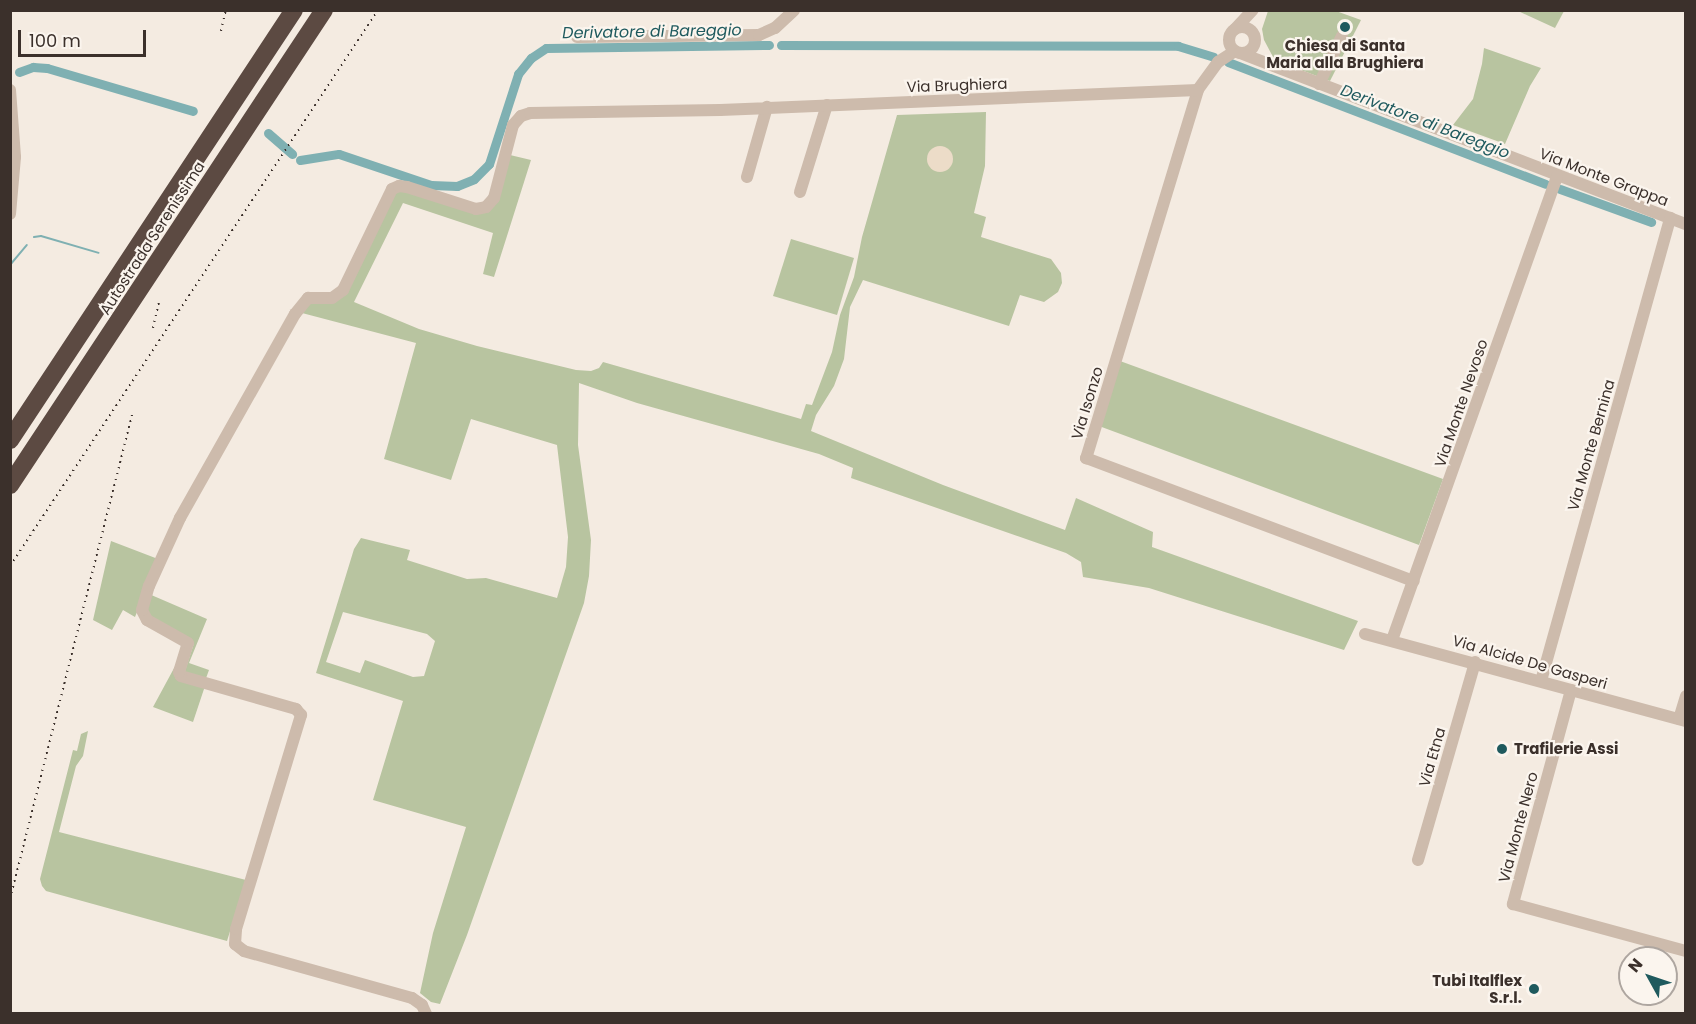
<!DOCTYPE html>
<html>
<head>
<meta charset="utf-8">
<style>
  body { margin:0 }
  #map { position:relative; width:1696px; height:1024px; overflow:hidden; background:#f4ebe1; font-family:Poppins,sans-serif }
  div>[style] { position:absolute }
  .green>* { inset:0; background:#b8c4a0 }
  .plaza>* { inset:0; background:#ecdcc8 }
  .round { border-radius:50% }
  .stream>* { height:2px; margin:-1px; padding:0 1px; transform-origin:1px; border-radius:1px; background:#7fb0b2 }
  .canal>* { height:9px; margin:-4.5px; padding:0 4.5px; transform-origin:4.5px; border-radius:4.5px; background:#7fb0b2 }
  .minor>* { height:12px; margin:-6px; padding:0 6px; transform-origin:6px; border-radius:6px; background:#cdbbac }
  .minor>.ring { margin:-6px; padding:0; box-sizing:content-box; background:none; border:12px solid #cdbbac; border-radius:50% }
  .highway>* { height:18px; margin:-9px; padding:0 9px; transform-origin:9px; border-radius:9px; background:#5c4a42 }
  .rail>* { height:2px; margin-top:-1px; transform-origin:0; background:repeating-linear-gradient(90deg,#3b302b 0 1.5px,transparent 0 6px) }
  .dots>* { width:16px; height:16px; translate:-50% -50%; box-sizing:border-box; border:3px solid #fbf5ee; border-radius:50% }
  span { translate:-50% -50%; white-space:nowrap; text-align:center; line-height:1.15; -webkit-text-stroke:4.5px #fbf5ee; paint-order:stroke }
  .poi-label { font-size:15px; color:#3b302b; font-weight:700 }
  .left { translate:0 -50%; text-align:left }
  .right { translate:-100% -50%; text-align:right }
  .street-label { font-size:15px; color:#3b302b }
  .water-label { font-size:16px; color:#1f5a5e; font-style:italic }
  .frame { position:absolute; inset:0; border:12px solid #3b302b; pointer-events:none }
  .north { position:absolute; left:1618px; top:946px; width:60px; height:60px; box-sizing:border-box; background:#fbf5ee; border:2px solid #aea6a0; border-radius:50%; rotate:310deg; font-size:16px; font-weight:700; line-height:24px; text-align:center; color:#3b302b }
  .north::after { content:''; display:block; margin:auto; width:21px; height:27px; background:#1f5a5e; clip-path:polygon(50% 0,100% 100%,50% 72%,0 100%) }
  .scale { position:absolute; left:18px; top:30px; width:128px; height:27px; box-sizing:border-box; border:3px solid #3b302b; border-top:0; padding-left:8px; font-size:18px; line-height:21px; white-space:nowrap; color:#3b302b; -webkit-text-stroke:4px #fbf5ee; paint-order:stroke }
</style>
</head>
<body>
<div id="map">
  <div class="green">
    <div style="clip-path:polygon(1268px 11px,1336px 11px,1361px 20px,1330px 81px,1280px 62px,1273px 57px,1264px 40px,1262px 29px)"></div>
    <div style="clip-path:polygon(1518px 11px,1564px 10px,1564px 11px,1555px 28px)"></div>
    <div style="clip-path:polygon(1484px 48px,1541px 68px,1530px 86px,1505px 144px,1453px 125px,1473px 99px,1482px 64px)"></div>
    <div style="clip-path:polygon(evenodd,986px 112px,985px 166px,974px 213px,986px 217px,981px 237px,1051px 259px,1061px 273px,1062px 283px,1058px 292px,1044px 302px,1020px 295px,1009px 326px,863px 280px,850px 307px,844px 359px,834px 386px,816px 415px,811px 431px,943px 485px,1065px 530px,1076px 498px,1153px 532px,1152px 547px,1358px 621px,1344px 650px,1149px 588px,1083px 577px,1081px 562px,1066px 553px,851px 478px,853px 468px,819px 454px,637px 403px,579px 383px,578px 445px,591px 540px,589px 576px,584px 603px,467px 935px,440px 1004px,431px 1002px,420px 993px,433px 933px,466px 827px,373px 800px,403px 701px,316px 673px,354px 549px,361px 538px,410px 550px,407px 560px,467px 579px,486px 578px,557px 598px,566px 567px,568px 537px,557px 445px,471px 419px,451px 480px,384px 459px,416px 343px,302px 313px,306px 304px,336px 299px,397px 189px,483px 211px,510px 155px,531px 160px,494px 277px,483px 274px,493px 233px,403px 203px,354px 302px,419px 329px,477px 346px,576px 370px,591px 371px,599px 368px,603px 362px,801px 419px,806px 404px,812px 405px,832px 352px,840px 315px,854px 277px,862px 237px,897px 115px,986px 112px,343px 612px,427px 634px,435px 641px,424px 676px,413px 677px,365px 660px,360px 673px,326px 662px,343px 612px)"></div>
    <div style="clip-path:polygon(791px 239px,854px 258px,837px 315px,773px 296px)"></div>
    <div style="clip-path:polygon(1120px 361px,1443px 479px,1419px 545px,1099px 426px)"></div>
    <div style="clip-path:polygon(111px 541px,158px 559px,135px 617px,123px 610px,112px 630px,93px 620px)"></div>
    <div style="clip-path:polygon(149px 594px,207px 619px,189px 663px,209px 670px,205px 681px,184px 674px,194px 643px,148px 619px,145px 604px)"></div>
    <div style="clip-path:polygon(186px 646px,175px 678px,205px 686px,193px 722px,153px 707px)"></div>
    <div style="clip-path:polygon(88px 731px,83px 756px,76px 766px,59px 832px,246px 880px,227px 941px,46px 891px,42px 886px,40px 879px,73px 750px,77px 751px,81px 734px)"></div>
  </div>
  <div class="plaza">
    <div class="round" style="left:927px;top:146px;width:26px;height:26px"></div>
  </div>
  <div class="stream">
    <div style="left:34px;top:237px;width:7px;rotate:-8deg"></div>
    <div style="left:41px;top:236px;width:60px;rotate:16.3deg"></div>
    <div style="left:10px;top:265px;width:26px;rotate:-50deg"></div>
  </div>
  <div class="canal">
    <div style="left:781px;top:45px;width:397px;rotate:0.1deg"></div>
    <div style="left:1178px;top:46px;width:37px;rotate:17deg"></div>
    <div style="left:1228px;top:62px;width:340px;rotate:21deg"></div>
    <div style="left:19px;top:72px;width:15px;rotate:-20deg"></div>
    <div style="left:33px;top:67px;width:14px;rotate:4deg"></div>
    <div style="left:47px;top:68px;width:152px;rotate:16.4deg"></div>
    <div style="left:268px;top:133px;width:32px;rotate:41deg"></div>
    <div style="left:300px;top:160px;width:39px;rotate:-9deg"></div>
    <div style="left:339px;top:154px;width:97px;rotate:18.6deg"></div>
    <div style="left:431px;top:185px;width:26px;rotate:2deg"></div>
    <div style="left:457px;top:186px;width:18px;rotate:-22deg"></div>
    <div style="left:474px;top:179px;width:21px;rotate:-45deg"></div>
    <div style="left:489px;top:164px;width:95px;rotate:-72.1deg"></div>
    <div style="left:518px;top:74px;width:21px;rotate:-51deg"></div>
    <div style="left:531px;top:58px;width:18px;rotate:-34deg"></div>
    <div style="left:546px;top:48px;width:223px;rotate:-0.8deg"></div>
    <div style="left:1560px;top:189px;width:97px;rotate:19.9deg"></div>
  </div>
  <div class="minor">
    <div class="ring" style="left:1229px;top:27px;width:14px;height:14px"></div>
    <div style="left:1235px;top:29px;width:26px;rotate:-47deg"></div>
    <div style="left:577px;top:37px;width:182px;rotate:-0.6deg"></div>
    <div style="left:759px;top:35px;width:17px;rotate:-24deg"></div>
    <div style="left:775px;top:28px;width:26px;rotate:-43deg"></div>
    <div style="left:1235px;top:51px;width:20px;rotate:147deg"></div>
    <div style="left:1218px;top:62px;width:34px;rotate:126deg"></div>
    <div style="left:1198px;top:90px;width:385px;rotate:106.9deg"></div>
    <div style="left:1086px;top:458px;width:350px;rotate:20.6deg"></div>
    <div style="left:1240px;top:53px;width:478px;rotate:21deg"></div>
    <div style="left:1319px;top:84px;width:53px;rotate:-64.4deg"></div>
    <div style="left:10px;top:90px;width:67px;rotate:85.7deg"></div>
    <div style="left:15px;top:157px;width:57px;rotate:95deg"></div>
    <div style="left:747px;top:177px;width:73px;rotate:-74.1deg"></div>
    <div style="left:800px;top:192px;width:91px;rotate:-72.8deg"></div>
    <div style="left:1365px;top:634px;width:333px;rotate:15.2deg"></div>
    <div style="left:1392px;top:640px;width:492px;rotate:-70.4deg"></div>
    <div style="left:1541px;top:681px;width:481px;rotate:-74.4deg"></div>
    <div style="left:1571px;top:690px;width:222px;rotate:105.2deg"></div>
    <div style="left:1513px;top:904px;width:179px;rotate:15.2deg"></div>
    <div style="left:1679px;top:719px;width:24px;rotate:-73deg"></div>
    <div style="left:1418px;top:860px;width:206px;rotate:-73.9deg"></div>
    <div style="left:426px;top:1014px;width:10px;rotate:-114deg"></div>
    <div style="left:422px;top:1005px;width:12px;rotate:-145deg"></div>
    <div style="left:412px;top:998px;width:174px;rotate:-164.4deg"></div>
    <div style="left:244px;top:951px;width:11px;rotate:-142deg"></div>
    <div style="left:235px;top:944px;width:15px;rotate:-86deg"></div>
    <div style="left:236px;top:929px;width:224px;rotate:-73.1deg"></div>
    <div style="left:301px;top:715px;width:8px;rotate:-130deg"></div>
    <div style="left:296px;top:709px;width:120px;rotate:-164deg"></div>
    <div style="left:181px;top:676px;width:4px;rotate:-117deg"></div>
    <div style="left:179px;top:672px;width:30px;rotate:-73deg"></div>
    <div style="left:188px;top:643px;width:47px;rotate:-150.7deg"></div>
    <div style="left:147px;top:620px;width:11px;rotate:-117deg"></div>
    <div style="left:142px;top:610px;width:25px;rotate:-74deg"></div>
    <div style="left:149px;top:586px;width:75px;rotate:-65.5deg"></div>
    <div style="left:180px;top:518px;width:234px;rotate:-60.6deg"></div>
    <div style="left:295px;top:314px;width:21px;rotate:-51deg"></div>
    <div style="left:308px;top:298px;width:24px"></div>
    <div style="left:332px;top:298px;width:14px;rotate:-36deg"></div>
    <div style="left:343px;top:290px;width:112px;rotate:-64.1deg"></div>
    <div style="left:392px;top:189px;width:8px;rotate:-23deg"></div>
    <div style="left:399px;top:186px;width:8px;rotate:7deg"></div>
    <div style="left:407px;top:187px;width:72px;rotate:17.7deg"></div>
    <div style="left:476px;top:209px;width:10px;rotate:-11deg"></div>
    <div style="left:486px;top:207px;width:12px;rotate:-48deg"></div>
    <div style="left:494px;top:198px;width:75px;rotate:-75.4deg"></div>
    <div style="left:513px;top:125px;width:12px;rotate:-48deg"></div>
    <div style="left:521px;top:116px;width:9px;rotate:-18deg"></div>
    <div style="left:530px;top:113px;width:190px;rotate:-0.9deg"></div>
    <div style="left:720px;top:110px;width:478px;rotate:-2.4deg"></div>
  </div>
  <div class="highway">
    <div style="left:10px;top:440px;width:515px;rotate:-56.56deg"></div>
    <div style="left:10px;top:485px;width:569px;rotate:-56.53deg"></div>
  </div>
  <div class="rail">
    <div style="left:221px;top:31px;width:22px;rotate:-77deg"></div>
    <div style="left:153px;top:328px;width:28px;rotate:-77deg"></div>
    <div style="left:10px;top:566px;width:667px;rotate:-56.5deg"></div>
    <div style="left:10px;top:899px;width:503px;rotate:-75.85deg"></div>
  </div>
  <div class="dots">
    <div style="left:1345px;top:27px;background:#1f5a5e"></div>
    <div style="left:1502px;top:749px;background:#1f5a5e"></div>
    <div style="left:1534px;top:989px;background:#1f5a5e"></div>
  </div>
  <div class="poi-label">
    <span style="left:1345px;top:54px">Chiesa di Santa<br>Maria alla Brughiera</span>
    <span class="left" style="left:1514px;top:749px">Trafilerie Assi</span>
    <span class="right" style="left:1522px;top:989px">Tubi Italflex<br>S.r.l.</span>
  </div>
  <div class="street-label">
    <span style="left:957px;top:85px;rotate:-2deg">Via Brughiera</span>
    <span style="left:1604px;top:177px;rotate:21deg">Via Monte Grappa</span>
    <span style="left:152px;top:238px;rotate:-57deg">Autostrada Serenissima</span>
    <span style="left:1087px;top:403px;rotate:-73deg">Via Isonzo</span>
    <span style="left:1461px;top:403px;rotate:-71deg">Via Monte Nevoso</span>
    <span style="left:1591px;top:445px;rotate:-74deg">Via Monte Bernina</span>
    <span style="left:1530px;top:662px;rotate:16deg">Via Alcide De Gasperi</span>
    <span style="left:1432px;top:757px;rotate:-74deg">Via Etna</span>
    <span style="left:1518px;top:827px;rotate:-75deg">Via Monte Nero</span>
  </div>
  <div class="water-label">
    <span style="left:652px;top:32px;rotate:-1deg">Derivatore di Bareggio</span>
    <span style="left:1425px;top:122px;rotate:21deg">Derivatore di Bareggio</span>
  </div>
  <div class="frame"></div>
  <div class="north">N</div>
  <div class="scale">100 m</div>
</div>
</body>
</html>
